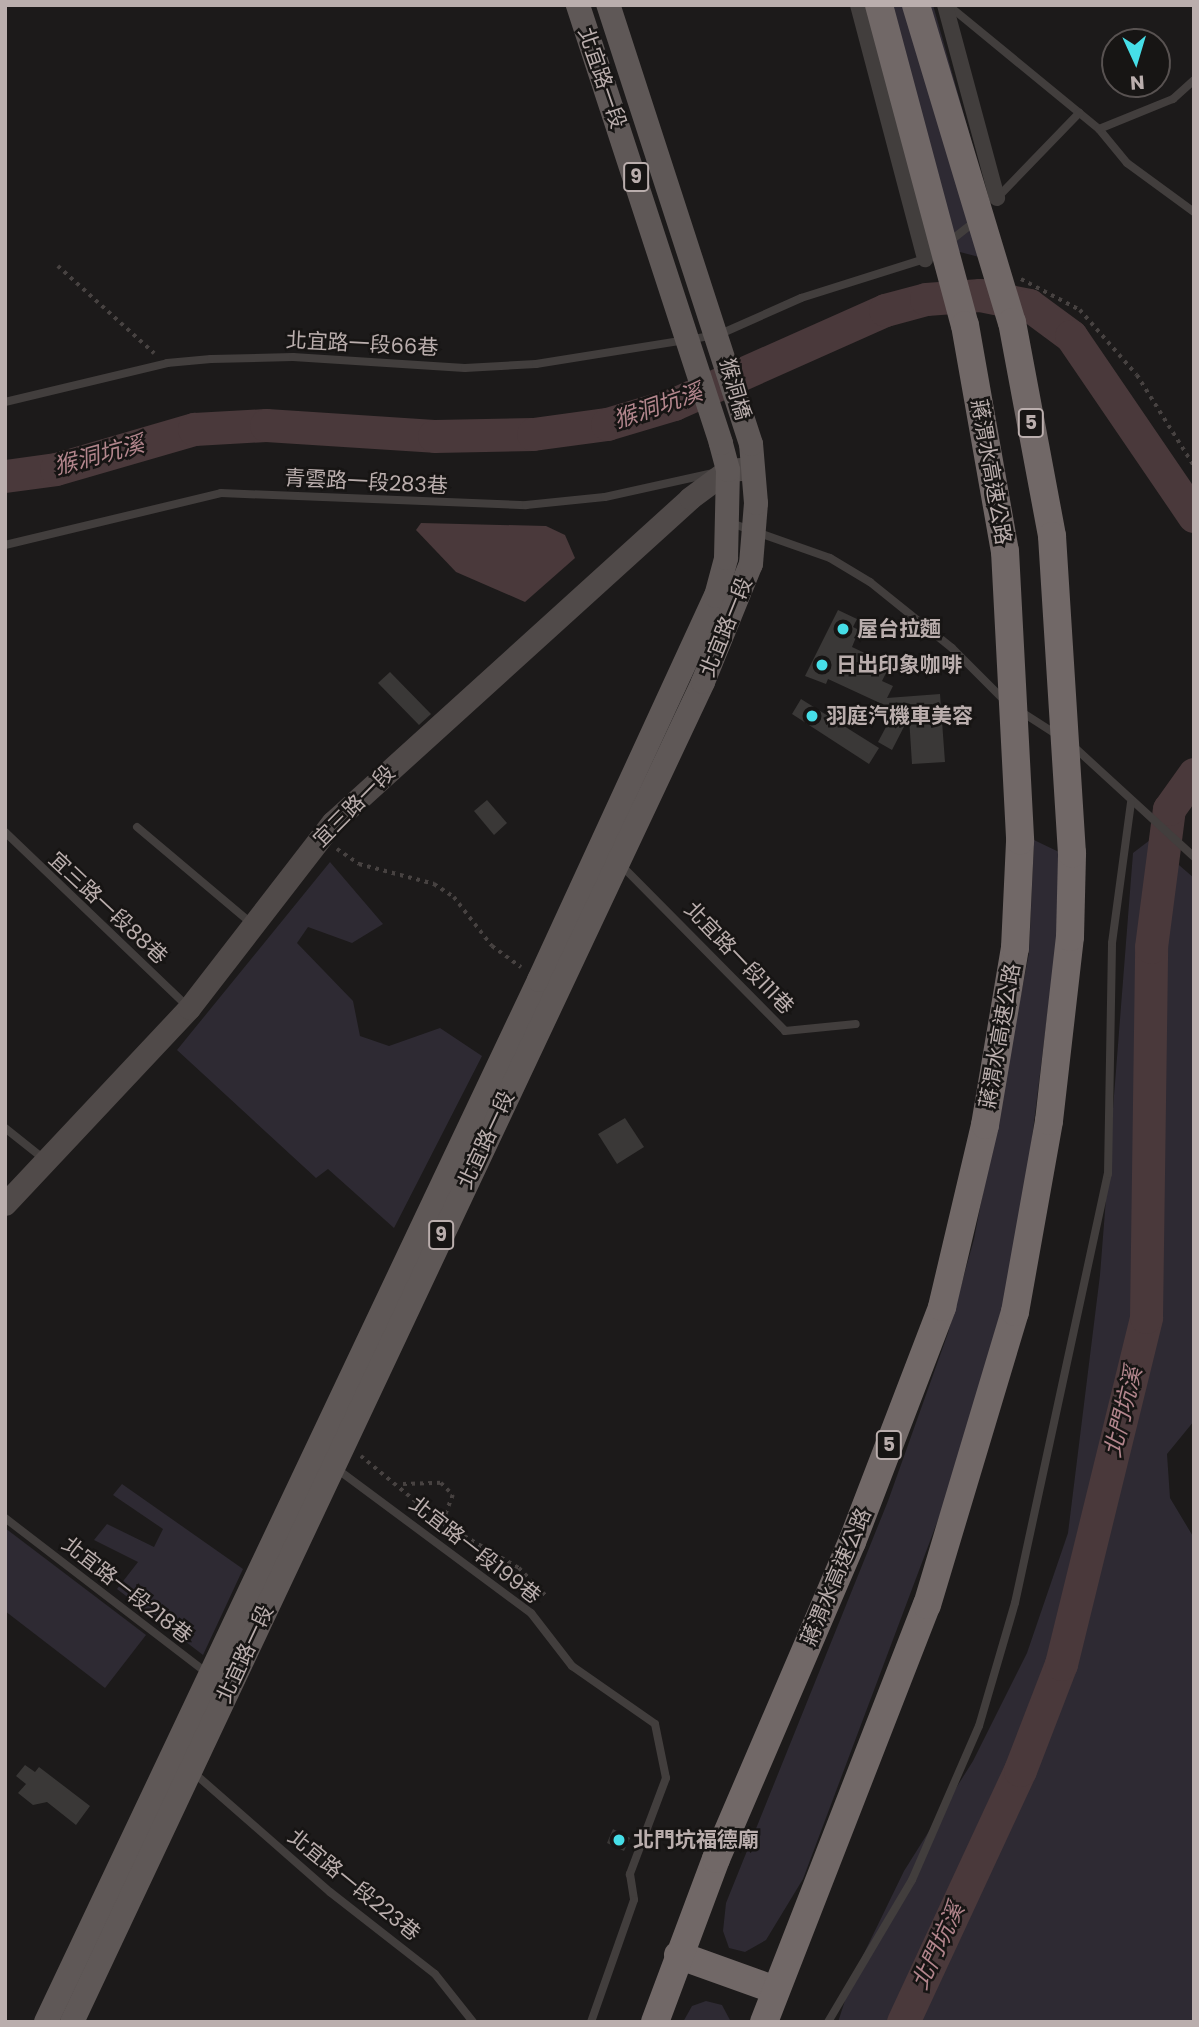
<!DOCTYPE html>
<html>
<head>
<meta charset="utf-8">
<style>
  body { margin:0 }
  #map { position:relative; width:1199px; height:2027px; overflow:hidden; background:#1c1a1a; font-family:Poppins,"Noto Sans TC",sans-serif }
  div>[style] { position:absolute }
  .green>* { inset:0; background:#2e2a33 }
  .water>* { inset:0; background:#4a393b }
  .river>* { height:33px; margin:-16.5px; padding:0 16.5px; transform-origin:16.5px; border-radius:16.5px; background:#4a393b }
  .building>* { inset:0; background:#3a3837 }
  .path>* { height:3.5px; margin-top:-1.75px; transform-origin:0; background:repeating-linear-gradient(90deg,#474241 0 3.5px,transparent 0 8.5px) }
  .lane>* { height:8px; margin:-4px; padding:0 4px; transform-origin:4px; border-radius:4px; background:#423e3d }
  .street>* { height:16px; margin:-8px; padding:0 8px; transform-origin:8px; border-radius:8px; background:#423e3d }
  .secondary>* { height:23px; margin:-11.5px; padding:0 11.5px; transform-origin:11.5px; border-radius:11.5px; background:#504a49 }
  .primary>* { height:24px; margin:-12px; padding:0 12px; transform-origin:12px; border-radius:12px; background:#5f5857 }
  .highway>* { height:28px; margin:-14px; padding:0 14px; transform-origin:14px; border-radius:14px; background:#716867 }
  .highway-bridge>* { height:28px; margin:-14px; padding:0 14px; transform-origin:14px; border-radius:14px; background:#716867 }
  .dots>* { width:19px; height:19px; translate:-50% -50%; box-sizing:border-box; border:4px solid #171514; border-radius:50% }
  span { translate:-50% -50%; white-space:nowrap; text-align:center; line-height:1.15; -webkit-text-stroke:5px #171514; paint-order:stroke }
  .shield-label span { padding:2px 5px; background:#171514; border:2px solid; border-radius:5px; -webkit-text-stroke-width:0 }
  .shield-label { font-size:19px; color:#baaead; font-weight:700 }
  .street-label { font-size:21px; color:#baaead }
  .poi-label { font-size:21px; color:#baaead; font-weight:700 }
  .left { translate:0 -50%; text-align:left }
  .water-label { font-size:23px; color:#b3868d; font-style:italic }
  .frame { position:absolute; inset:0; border:7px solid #baaead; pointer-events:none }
  .north { position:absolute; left:1101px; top:28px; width:70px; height:70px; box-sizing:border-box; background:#171514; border:2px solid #585251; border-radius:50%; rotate:176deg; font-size:19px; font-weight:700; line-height:28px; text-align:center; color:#baaead }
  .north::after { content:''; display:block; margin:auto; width:24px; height:32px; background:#46dee7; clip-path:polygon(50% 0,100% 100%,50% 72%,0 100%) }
</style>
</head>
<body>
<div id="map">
  <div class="green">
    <div style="clip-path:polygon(870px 5px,933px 5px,1006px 264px,933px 245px)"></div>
    <div style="clip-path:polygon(1034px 840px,1059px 852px,1057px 937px,1024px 1203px,997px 1337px,953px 1480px,803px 1879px,766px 1940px,745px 1952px,729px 1948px,723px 1931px,726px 1903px,888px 1501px,948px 1333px,974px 1239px,1029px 953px)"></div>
    <div style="clip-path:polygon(1150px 840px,1194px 878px,1194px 1421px,1167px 1454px,1170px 1498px,1194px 1538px,1194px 2022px,838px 2022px,853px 1976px,904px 1871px,973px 1761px,1027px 1653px,1068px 1533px,1100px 1275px,1133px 853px)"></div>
    <div style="clip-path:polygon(330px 862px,383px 924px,352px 943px,308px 927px,297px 943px,353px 1001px,360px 1036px,389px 1046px,440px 1028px,482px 1056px,394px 1228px,328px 1169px,316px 1178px,177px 1050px)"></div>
    <div style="clip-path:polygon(122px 1484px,243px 1569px,203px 1655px,117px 1589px,138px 1562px,94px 1540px,107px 1524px,154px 1547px,163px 1529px,113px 1495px)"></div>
    <div style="clip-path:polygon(5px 1528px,146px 1635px,105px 1688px,5px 1611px)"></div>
    <div style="clip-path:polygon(706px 2001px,722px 2005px,731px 2022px,683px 2022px,692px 2006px)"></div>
  </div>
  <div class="water">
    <div style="clip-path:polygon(421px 523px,546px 526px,565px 535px,575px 558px,525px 602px,456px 572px,416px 530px)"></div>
  </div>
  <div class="river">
    <div style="left:5px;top:476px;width:51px;rotate:-7.8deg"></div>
    <div style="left:56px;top:469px;width:144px;rotate:-16.2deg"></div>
    <div style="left:194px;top:429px;width:72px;rotate:-3.2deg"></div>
    <div style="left:266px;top:425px;width:168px;rotate:3.7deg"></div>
    <div style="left:434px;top:436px;width:99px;rotate:-1.2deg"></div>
    <div style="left:533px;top:434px;width:75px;rotate:-7.7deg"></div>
    <div style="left:607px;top:424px;width:70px;rotate:-16.6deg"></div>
    <div style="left:674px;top:404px;width:231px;rotate:-24deg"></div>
    <div style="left:885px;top:310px;width:42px;rotate:-15deg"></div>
    <div style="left:926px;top:299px;width:54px;rotate:-4.2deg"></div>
    <div style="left:980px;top:295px;width:50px;rotate:11.5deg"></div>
    <div style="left:1029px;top:305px;width:52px;rotate:36.4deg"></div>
    <div style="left:1071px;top:336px;width:218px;rotate:55.7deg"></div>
    <div style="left:903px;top:2022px;width:278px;rotate:-65.1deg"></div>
    <div style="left:1020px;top:1770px;width:114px;rotate:-68.9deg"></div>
    <div style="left:1061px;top:1664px;width:357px;rotate:-76.2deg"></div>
    <div style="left:1146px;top:1317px;width:370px;rotate:-89.2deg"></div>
    <div style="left:1151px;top:947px;width:139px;rotate:-82.6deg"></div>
    <div style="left:1169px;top:809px;width:43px;rotate:-54.5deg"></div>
  </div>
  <div class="building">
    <div style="clip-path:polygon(838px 610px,857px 619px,853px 627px,859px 630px,852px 647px,890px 665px,882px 681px,893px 686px,887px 698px,940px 694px,945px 762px,912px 764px,909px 717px,892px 750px,878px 742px,895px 710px,828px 679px,826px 684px,805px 676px)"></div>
    <div style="clip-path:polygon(390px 672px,431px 714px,419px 725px,378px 683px)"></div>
    <div style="clip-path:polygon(801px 699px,879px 748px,869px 764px,792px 714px)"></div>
    <div style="clip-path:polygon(487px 800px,507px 823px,494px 835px,474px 811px)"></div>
    <div style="clip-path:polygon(625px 1118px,644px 1147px,617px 1164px,598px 1134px)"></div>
    <div style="clip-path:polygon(25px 1765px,35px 1772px,39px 1767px,90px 1806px,76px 1825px,47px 1802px,33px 1805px,18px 1793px,26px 1784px,16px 1776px)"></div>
    <div style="clip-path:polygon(613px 1829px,630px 1838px,624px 1851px,607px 1843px)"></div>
  </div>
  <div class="path">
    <div style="left:58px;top:266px;width:130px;rotate:42.2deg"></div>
    <div style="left:1021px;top:279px;width:67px;rotate:27.7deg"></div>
    <div style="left:1080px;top:310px;width:86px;rotate:48.8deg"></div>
    <div style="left:1137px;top:375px;width:107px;rotate:57.9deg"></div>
    <div style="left:337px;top:849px;width:27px;rotate:34deg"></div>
    <div style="left:359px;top:864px;width:78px;rotate:14.9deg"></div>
    <div style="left:434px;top:884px;width:24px;rotate:33deg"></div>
    <div style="left:454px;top:897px;width:62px;rotate:52.2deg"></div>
    <div style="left:492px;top:946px;width:36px;rotate:36deg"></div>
    <div style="left:361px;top:1456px;width:105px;rotate:39.6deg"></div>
    <div style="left:442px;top:1523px;width:89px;rotate:30.3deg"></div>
    <div style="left:519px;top:1568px;width:40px;rotate:46deg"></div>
    <div style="left:403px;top:1484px;width:38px;rotate:-2deg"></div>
    <div style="left:441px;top:1483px;width:17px;rotate:45deg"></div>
    <div style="left:453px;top:1495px;width:30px;rotate:111deg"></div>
  </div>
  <div class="lane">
    <div style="left:948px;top:5px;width:195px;rotate:39.4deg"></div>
    <div style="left:1099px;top:129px;width:44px;rotate:50.5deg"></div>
    <div style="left:1127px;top:163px;width:83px;rotate:36.2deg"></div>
    <div style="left:1099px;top:129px;width:80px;rotate:-22.1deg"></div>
    <div style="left:1173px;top:99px;width:28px;rotate:-42deg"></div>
    <div style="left:996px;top:199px;width:120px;rotate:-46deg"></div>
    <div style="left:950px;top:241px;width:33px;rotate:-38deg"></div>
    <div style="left:5px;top:402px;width:167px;rotate:-13.5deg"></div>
    <div style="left:167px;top:363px;width:44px;rotate:-5.2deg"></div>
    <div style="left:211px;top:359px;width:82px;rotate:-1.4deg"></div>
    <div style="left:293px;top:357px;width:172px;rotate:3.7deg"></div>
    <div style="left:465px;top:368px;width:71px;rotate:-3.2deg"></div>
    <div style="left:536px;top:364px;width:184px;rotate:-9.1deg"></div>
    <div style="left:718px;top:335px;width:91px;rotate:-24deg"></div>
    <div style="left:801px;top:298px;width:130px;rotate:-17.5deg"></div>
    <div style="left:731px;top:523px;width:105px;rotate:19.5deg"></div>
    <div style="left:830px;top:558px;width:47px;rotate:31deg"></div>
    <div style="left:870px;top:582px;width:105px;rotate:38.8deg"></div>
    <div style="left:952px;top:648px;width:76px;rotate:45deg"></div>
    <div style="left:5px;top:545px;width:222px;rotate:-13.5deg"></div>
    <div style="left:221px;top:493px;width:305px;rotate:2.3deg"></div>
    <div style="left:526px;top:505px;width:79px;rotate:-5.8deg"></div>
    <div style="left:605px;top:497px;width:111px;rotate:-12.5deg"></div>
    <div style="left:1020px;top:711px;width:46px;rotate:32.7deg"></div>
    <div style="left:1073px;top:746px;width:164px;rotate:42.5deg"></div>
    <div style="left:137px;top:827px;width:149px;rotate:40.1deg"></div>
    <div style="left:5px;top:832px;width:252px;rotate:43.7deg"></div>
    <div style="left:621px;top:865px;width:233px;rotate:45.3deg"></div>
    <div style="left:785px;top:1031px;width:71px;rotate:-5.6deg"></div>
    <div style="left:5px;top:1128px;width:50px;rotate:38.5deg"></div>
    <div style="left:337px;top:1469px;width:242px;rotate:36.6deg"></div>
    <div style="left:531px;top:1613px;width:67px;rotate:52.3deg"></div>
    <div style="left:572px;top:1666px;width:101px;rotate:34.9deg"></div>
    <div style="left:655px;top:1724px;width:55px;rotate:78.5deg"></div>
    <div style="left:666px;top:1778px;width:103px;rotate:110.6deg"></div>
    <div style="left:630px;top:1874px;width:26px;rotate:81deg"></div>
    <div style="left:634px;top:1900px;width:129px;rotate:109.4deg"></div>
    <div style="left:5px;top:1518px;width:256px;rotate:37.5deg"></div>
    <div style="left:194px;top:1773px;width:181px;rotate:41.2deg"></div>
    <div style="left:330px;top:1892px;width:133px;rotate:38deg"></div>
    <div style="left:435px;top:1974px;width:61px;rotate:51.6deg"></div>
    <div style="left:828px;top:2022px;width:165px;rotate:-59.4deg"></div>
    <div style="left:912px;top:1880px;width:168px;rotate:-66.5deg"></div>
    <div style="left:979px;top:1726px;width:128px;rotate:-73.7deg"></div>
    <div style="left:1015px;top:1603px;width:439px;rotate:-77.8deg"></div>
    <div style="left:1108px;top:1174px;width:231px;rotate:-89deg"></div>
    <div style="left:1112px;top:943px;width:142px;rotate:-82.3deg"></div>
  </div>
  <div class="street">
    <div style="left:858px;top:5px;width:263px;rotate:75.2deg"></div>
    <div style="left:945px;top:5px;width:200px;rotate:74.9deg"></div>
  </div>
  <div class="secondary">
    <div style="left:5px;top:1204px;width:269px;rotate:-46.8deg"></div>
    <div style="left:189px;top:1008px;width:235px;rotate:-52.3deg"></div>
    <div style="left:333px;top:822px;width:482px;rotate:-42.2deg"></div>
    <div style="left:690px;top:498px;width:47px;rotate:-36.4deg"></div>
    <div style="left:728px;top:470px;width:13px;rotate:-4deg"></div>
  </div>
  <div class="primary">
    <div style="left:46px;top:2022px;width:1153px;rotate:-64.68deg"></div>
    <div style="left:539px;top:980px;width:423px;rotate:-65.3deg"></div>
    <div style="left:716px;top:596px;width:39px;rotate:-75deg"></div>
    <div style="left:726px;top:558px;width:88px;rotate:-88.7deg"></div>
    <div style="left:728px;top:470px;width:28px;rotate:-105deg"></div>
    <div style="left:721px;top:443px;width:461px;rotate:-108.1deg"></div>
    <div style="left:72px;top:2022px;width:1481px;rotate:-64.78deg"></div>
    <div style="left:703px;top:682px;width:127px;rotate:-67.9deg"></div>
    <div style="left:751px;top:564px;width:61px;rotate:-85.3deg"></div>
    <div style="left:756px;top:503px;width:59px;rotate:-94.8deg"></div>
    <div style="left:751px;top:444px;width:462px;rotate:-108deg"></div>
  </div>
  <div class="highway">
    <div style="left:678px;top:1955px;width:103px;rotate:19.8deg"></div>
    <div style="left:655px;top:2022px;width:174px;rotate:-69.5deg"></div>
    <div style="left:716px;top:1859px;width:345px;rotate:-66.8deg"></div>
    <div style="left:852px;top:1542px;width:252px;rotate:-69deg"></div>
    <div style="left:942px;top:1307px;width:187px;rotate:-76.7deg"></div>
    <div style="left:985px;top:1125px;width:180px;rotate:-80.4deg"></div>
    <div style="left:1015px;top:948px;width:107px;rotate:-87.3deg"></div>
    <div style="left:764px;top:2022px;width:448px;rotate:-68.7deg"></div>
    <div style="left:927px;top:1605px;width:306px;rotate:-73.3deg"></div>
    <div style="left:1015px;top:1312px;width:194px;rotate:-79.9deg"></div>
    <div style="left:1049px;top:1121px;width:185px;rotate:-83.5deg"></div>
    <div style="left:1070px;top:937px;width:84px;rotate:-88.6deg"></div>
  </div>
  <div class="highway-bridge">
    <div style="left:879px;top:5px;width:331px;rotate:75deg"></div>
    <div style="left:965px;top:325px;width:230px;rotate:80deg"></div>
    <div style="left:1005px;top:551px;width:290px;rotate:87deg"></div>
    <div style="left:916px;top:5px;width:331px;rotate:73.2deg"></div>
    <div style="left:1012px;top:322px;width:218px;rotate:79.4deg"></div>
    <div style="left:1052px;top:536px;width:318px;rotate:86.4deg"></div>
  </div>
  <div class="dots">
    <div style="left:843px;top:629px;background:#46dee7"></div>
    <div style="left:822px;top:665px;background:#46dee7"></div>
    <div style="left:812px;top:716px;background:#46dee7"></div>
    <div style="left:619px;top:1840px;background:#46dee7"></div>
  </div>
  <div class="shield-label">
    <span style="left:636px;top:177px">9</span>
    <span style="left:1031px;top:423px">5</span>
    <span style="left:441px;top:1235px">9</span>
    <span style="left:889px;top:1445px">5</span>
  </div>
  <div class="street-label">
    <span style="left:602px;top:78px;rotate:71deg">北宜路一段</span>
    <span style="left:362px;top:344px;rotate:3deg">北宜路一段66巷</span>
    <span style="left:735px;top:389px;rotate:74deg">猴洞橋</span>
    <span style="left:991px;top:472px;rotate:80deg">蔣渭水高速公路</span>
    <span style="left:366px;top:482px;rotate:3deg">青雲路一段283巷</span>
    <span style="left:726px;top:627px;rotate:-68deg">北宜路一段</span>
    <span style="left:354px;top:806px;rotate:-45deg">宜三路一段</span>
    <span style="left:108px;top:908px;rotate:43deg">宜三路一段88巷</span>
    <span style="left:739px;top:958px;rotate:46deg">北宜路一段111巷</span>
    <span style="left:1000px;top:1036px;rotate:-80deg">蔣渭水高速公路</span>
    <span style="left:486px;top:1140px;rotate:-65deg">北宜路一段</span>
    <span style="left:475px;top:1550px;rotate:38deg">北宜路一段199巷</span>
    <span style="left:836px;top:1577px;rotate:-67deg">蔣渭水高速公路</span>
    <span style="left:127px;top:1590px;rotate:38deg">北宜路一段218巷</span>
    <span style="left:245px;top:1654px;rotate:-65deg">北宜路一段</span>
    <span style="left:354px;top:1885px;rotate:39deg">北宜路一段223巷</span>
  </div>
  <div class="poi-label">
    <span class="left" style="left:857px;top:629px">屋台拉麵</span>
    <span class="left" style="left:836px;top:665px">日出印象咖啡</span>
    <span class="left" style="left:826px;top:716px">羽庭汽機車美容</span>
    <span class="left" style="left:633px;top:1840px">北門坑福德廟</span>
  </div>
  <div class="water-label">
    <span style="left:658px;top:406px;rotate:-19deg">猴洞坑溪</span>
    <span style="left:99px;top:455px;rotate:-15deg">猴洞坑溪</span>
    <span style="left:1123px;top:1412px;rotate:-76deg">北門坑溪</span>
    <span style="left:938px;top:1946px;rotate:-65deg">北門坑溪</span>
  </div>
  <div class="frame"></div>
  <div class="north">N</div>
</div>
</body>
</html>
